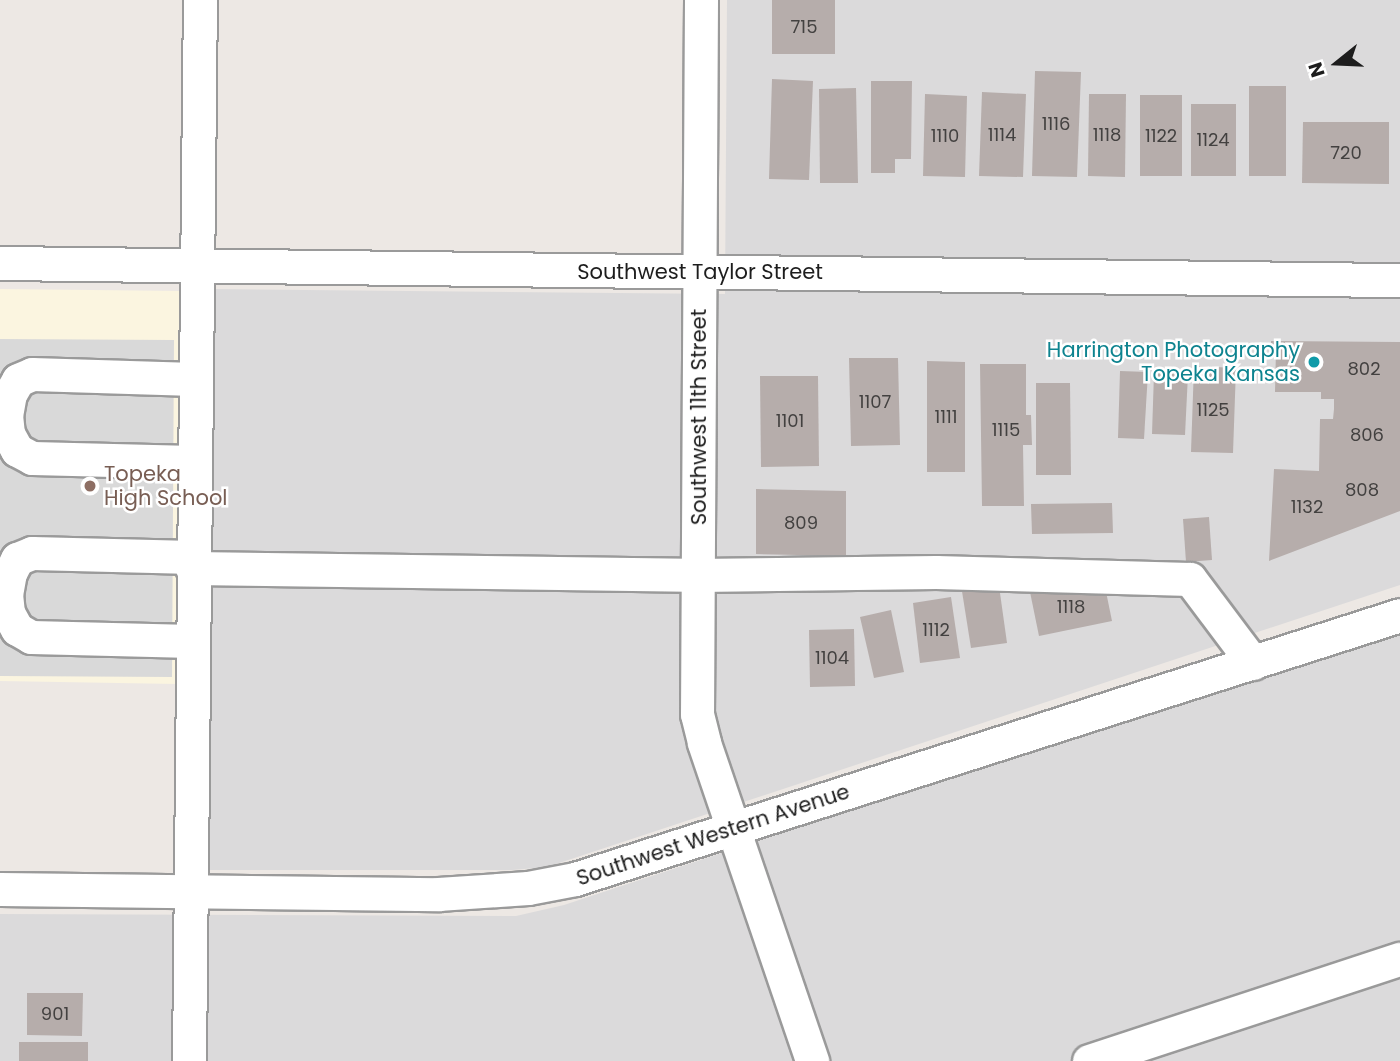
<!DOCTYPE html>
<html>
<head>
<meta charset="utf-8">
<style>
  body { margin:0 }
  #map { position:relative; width:1400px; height:1061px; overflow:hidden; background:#ede8e4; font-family:Poppins,sans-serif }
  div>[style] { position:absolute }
  .residential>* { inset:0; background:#dbdadb }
  .education>* { inset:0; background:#fbf5e0 }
  .parking>* { inset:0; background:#d9d9d9 }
  .building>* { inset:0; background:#b6adab }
  .roads { filter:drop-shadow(2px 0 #9a9a9a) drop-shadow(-2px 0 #9a9a9a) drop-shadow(0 2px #9a9a9a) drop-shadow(0 -2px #9a9a9a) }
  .minor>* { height:33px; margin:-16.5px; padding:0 16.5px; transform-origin:16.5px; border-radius:16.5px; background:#fff }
  .dots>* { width:19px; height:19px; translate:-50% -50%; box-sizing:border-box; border:4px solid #fff; border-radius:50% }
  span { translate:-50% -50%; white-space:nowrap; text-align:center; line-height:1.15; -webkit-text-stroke:5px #fff; paint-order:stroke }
  .number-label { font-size:18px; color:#434140 }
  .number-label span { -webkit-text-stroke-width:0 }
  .street-label { font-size:21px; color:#1d1d1d }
  .culture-label { font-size:21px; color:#0d838f }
  .right { translate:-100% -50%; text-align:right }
  .education-label { font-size:21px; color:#785e54 }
  .left { translate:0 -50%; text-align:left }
  .north { position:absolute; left:1302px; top:28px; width:70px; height:70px; -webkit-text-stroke:5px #fff; paint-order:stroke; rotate:252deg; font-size:19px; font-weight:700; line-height:28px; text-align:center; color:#1d1d1d }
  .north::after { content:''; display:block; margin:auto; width:24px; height:32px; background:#1d1d1d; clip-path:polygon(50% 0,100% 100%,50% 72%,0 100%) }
</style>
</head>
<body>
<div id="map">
  <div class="residential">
    <div style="clip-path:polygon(727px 0,1400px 0,1400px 585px,547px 867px,512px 870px,204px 870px,210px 289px,725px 294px)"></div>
    <div style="clip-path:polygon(1400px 629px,1400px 1061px,0 1061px,0 914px,516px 916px,564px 905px)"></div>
  </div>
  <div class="education">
    <div style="clip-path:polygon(0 289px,181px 291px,177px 684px,0 681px)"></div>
  </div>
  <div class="parking">
    <div style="clip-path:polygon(0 339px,174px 340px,172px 677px,0 676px)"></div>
  </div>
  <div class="building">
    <div style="clip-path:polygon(772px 0,835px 0,835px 54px,772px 54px)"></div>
    <div style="clip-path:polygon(1035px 71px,1081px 72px,1077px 177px,1032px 176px)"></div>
    <div style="clip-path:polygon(772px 79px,813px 81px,809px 180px,769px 179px)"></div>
    <div style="clip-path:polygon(871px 81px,912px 81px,911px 159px,895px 159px,895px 173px,871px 173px)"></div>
    <div style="clip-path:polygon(1249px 86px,1286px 86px,1286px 176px,1249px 176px)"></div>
    <div style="clip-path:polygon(856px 88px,858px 183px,820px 183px,819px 89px)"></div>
    <div style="clip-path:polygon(982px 92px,1026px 94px,1023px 177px,979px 176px)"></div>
    <div style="clip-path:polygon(925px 94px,967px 96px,965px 177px,923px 176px)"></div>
    <div style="clip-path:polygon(1089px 94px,1126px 94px,1125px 177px,1088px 176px)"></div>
    <div style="clip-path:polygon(1140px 95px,1182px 95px,1182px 176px,1140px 176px)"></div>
    <div style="clip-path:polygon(1191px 104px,1236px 104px,1236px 176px,1191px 176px)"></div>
    <div style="clip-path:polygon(1303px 122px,1389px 122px,1389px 184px,1302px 183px)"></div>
    <div style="clip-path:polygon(1271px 341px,1400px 342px,1400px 511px,1269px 561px,1274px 469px,1319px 471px,1320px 419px,1333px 419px,1334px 409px,1334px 399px,1321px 399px,1321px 392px,1275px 392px,1276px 349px,1271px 349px)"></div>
    <div style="clip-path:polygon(849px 358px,898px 358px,900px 445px,851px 446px)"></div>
    <div style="clip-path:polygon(927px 361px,965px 362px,965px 472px,927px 472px)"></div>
    <div style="clip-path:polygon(980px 364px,1026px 364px,1026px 415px,1031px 415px,1032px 445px,1023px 445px,1024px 506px,982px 506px)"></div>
    <div style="clip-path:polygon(1194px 366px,1236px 368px,1233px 453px,1191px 452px)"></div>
    <div style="clip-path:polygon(1120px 371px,1148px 372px,1144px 439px,1118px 438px)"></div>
    <div style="clip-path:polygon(1154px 373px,1188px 374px,1185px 435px,1152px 434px)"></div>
    <div style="clip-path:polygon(760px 376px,818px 376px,819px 466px,761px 467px)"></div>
    <div style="clip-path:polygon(1036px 383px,1070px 383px,1071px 475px,1036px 475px)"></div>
    <div style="clip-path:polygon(756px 489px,846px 491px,846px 556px,756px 554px)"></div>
    <div style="clip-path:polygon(1112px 503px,1113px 533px,1032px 534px,1031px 504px)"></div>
    <div style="clip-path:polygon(1209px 517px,1212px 560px,1186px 562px,1183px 519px)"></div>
    <div style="clip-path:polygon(1103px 577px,1112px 621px,1039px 636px,1030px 592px)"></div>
    <div style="clip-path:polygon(998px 579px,1007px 643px,971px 648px,961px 585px)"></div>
    <div style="clip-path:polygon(951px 597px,960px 658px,920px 663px,913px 603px)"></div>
    <div style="clip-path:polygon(891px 610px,904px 672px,874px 678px,860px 617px)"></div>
    <div style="clip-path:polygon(854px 629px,855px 686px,810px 687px,809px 630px)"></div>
    <div style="clip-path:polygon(27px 993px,83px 993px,82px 1036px,27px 1035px)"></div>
    <div style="clip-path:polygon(19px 1042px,88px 1042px,88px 1061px,19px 1061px)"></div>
  </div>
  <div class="roads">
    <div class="minor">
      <div style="left:701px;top:0;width:714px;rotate:90.32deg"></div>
      <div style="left:697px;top:714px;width:30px;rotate:76deg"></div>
      <div style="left:704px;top:743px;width:336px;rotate:71.2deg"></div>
      <div style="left:0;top:263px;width:1400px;rotate:0.7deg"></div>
      <div style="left:193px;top:462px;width:161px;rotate:-178.6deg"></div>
      <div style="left:32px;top:458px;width:17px;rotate:-152deg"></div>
      <div style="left:17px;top:450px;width:18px;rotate:-119deg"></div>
      <div style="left:8px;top:434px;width:18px;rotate:-96deg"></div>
      <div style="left:6px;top:416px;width:22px;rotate:-80deg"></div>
      <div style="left:10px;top:394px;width:16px;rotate:-60deg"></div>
      <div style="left:18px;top:380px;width:15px;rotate:-23deg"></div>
      <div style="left:32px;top:374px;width:162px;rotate:1.8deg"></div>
      <div style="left:192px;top:568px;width:506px;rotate:0.79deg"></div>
      <div style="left:698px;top:575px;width:238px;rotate:-0.7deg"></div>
      <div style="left:936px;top:572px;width:254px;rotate:1.6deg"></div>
      <div style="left:1190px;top:579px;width:105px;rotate:53.1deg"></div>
      <div style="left:192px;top:641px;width:161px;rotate:-178.6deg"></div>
      <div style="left:31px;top:637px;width:16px;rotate:-150deg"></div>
      <div style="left:17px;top:629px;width:18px;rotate:-119deg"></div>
      <div style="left:8px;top:613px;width:18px;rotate:-96deg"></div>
      <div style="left:6px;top:595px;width:22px;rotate:-80deg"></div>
      <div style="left:10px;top:573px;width:16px;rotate:-63deg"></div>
      <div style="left:17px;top:559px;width:16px;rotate:-22deg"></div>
      <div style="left:32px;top:553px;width:161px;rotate:1.4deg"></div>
      <div style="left:0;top:889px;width:438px;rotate:0.7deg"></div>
      <div style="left:438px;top:894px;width:90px;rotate:-3.8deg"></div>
      <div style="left:528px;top:888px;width:48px;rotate:-10.8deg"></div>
      <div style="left:575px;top:879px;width:866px;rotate:-17.74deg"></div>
      <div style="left:189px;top:1061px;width:1061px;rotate:-89.41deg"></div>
      <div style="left:1089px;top:1061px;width:327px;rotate:-18.2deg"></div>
    </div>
  </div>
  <div class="dots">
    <div style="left:1314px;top:362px;background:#0f9aa8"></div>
    <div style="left:90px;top:486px;background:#8d6e63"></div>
  </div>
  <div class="number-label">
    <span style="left:804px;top:27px">715</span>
    <span style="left:1056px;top:124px">1116</span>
    <span style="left:1002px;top:135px">1114</span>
    <span style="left:1107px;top:135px">1118</span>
    <span style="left:945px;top:136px">1110</span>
    <span style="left:1161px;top:136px">1122</span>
    <span style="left:1213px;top:140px">1124</span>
    <span style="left:1346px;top:153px">720</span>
    <span style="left:1364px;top:369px">802</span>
    <span style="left:875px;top:402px">1107</span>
    <span style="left:1213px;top:410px">1125</span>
    <span style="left:946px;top:417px">1111</span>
    <span style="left:790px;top:421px">1101</span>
    <span style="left:1006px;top:430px">1115</span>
    <span style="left:1367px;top:435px">806</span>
    <span style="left:1362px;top:490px">808</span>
    <span style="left:1307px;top:507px">1132</span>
    <span style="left:801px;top:523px">809</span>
    <span style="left:1071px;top:607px">1118</span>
    <span style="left:936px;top:630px">1112</span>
    <span style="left:832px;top:658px">1104</span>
    <span style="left:55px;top:1014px">901</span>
  </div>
  <div class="street-label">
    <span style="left:700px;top:272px">Southwest Taylor Street</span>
    <span style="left:699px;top:417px;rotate:-90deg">Southwest 11th Street</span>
    <span style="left:713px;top:835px;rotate:-18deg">Southwest Western Avenue</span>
  </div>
  <div class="culture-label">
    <span class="right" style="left:1300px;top:362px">Harrington Photography<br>Topeka Kansas</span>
  </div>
  <div class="education-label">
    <span class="left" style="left:104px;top:486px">Topeka<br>High School</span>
  </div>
  <div class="north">N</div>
</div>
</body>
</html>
